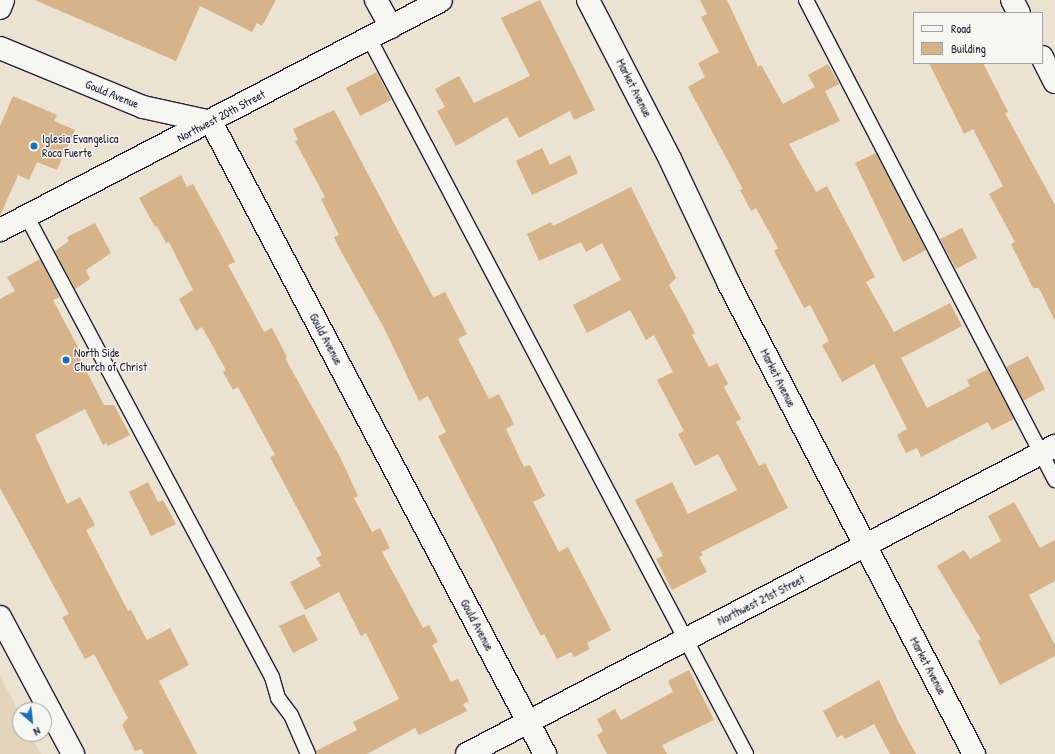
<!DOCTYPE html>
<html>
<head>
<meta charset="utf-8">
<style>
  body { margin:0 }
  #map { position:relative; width:1055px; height:754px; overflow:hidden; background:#ece2d2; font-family:"Patrick Hand",sans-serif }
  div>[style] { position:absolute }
  .built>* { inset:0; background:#e5d4bc }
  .building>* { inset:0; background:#d6b388 }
  .roads { filter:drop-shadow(1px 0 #22223b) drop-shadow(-1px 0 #22223b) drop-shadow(0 1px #22223b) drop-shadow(0 -1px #22223b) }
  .lane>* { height:14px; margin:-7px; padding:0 7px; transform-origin:7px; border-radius:7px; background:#f6f6f2 }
  .street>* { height:22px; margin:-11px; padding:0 11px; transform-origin:11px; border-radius:11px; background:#f6f6f2 }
  .secondary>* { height:22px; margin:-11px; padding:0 11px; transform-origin:11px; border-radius:11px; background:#f6f6f2 }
  .dots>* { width:11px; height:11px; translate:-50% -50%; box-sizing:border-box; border:2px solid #f6f6f2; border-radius:50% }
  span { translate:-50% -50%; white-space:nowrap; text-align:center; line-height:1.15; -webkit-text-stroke:3px #f6f6f2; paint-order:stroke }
  .street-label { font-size:12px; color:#22223b }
  .poi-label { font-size:12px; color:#22223b }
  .left { translate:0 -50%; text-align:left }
  .legend { position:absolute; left:913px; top:12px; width:130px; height:52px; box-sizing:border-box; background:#f6f6f2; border:1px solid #a1a1a9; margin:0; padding:5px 7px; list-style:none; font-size:12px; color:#22223b }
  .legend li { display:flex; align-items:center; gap:8px; height:20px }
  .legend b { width:20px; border:1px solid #a1a1a9 }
  .north { position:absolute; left:12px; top:702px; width:40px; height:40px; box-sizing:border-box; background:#f6f6f2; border:1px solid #a1a1a9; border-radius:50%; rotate:152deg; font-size:11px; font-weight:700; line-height:16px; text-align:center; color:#22223b }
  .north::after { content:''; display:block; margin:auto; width:14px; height:18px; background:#1f6fb2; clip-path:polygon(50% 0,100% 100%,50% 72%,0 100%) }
</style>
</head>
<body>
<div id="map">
  <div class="built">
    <div style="clip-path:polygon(0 676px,20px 714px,20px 734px,30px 734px,41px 754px,0 754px)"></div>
  </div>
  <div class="building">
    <div style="clip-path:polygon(35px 0,276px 0,262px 26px,257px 23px,252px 32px,200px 6px,176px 61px)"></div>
    <div style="clip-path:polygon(540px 0,595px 110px,574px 120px,570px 111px,519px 138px,507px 117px,456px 146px,437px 111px,445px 107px,435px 89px,459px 76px,474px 103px,530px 76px,501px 18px)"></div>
    <div style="clip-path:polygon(700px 0,727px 0,758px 67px,761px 65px,783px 104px,815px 87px,808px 75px,828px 64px,839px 84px,825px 91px,840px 121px,789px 144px,816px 192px,827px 186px,875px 277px,866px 282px,894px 332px,950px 303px,962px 326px,901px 358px,927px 408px,970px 386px,967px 380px,988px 369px,1014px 419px,992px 430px,988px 422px,921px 457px,917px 448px,906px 453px,897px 435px,907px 429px,874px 364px,842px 382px,822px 345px,829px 341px,810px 305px,804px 308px,774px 251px,778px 248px,756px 208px,751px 211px,740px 190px,743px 189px,688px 87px,705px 77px,698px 63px,719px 52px,701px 17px,707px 14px)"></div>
    <div style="clip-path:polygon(929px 63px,983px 63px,1008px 112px,1005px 113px,1055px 205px,1055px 321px,1039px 288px,1033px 288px,1011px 244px,1015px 242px,989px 194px,1003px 186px,973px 129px,964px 134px)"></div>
    <div style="clip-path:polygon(377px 72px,391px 100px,360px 116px,346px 88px)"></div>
    <div style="clip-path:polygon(13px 96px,57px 115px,54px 121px,75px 130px,57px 170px,37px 162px,29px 180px,18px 175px,0 216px,0 126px)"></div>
    <div style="clip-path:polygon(334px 110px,431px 293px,434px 297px,445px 292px,467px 334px,458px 339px,489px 399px,499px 394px,514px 424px,506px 429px,524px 467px,530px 465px,545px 496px,533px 502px,559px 552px,568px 547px,611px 630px,587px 643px,590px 649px,574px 657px,571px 652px,557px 659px,544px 634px,541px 636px,438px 436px,446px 432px,428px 396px,419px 401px,384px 328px,337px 244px,334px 237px,339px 235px,321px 199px,325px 197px,295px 141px,298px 140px,293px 129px)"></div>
    <div style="clip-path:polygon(542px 148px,550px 165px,570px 155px,578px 173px,532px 195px,516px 161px)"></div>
    <div style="clip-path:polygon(876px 153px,926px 250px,903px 262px,855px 163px)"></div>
    <div style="clip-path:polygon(181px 175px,187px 187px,193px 184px,225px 242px,235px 262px,228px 265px,264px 332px,272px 328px,287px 357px,285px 358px,340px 457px,358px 496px,354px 498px,372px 532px,380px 528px,390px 548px,382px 552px,423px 628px,429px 625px,438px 642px,432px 645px,451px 682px,458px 679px,469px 701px,463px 704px,467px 711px,419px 735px,415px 728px,367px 754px,316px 754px,316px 751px,357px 730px,353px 722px,399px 699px,366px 633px,361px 636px,339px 592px,305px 610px,290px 582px,321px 566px,316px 558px,322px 555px,270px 457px,275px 455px,238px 387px,233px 390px,223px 372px,226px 370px,202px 327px,196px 331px,179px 299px,193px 290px,169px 242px,166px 243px,157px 226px,155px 227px,139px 198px)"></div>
    <div style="clip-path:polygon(631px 187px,676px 278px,669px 285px,695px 333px,692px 335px,709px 367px,717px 363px,728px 384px,724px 387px,741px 419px,736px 422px,759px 466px,765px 463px,788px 508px,701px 552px,703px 555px,699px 557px,707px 572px,672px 590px,656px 559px,663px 556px,635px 500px,672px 482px,688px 514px,737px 490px,718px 454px,695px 466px,678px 434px,684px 431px,657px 380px,673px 372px,654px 335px,646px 340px,630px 310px,587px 333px,573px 305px,621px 280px,602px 243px,586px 252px,581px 242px,539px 261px,527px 234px,551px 222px,553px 226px)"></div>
    <div style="clip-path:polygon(95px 223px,111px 253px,86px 270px,90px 279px,75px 289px,55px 251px,69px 241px,67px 237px)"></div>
    <div style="clip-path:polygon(962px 228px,977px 258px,956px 269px,940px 239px)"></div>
    <div style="clip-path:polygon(40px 259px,60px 297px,53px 300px,80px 351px,77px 353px,104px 405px,114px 405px,130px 435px,108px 446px,106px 443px,103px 445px,85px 409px,35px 435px,67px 504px,80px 497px,95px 525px,86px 530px,128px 611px,131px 610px,147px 640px,170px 628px,189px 665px,159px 681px,197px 754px,144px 754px,141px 749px,135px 751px,122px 725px,128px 718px,94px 654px,85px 659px,62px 617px,69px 614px,0 488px,0 299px,15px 291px,7px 277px)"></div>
    <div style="clip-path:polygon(1028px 356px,1045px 389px,1023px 401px,1006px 367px)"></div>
    <div style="clip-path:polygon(148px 482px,158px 502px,163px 500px,176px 524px,151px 536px,129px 492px)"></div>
    <div style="clip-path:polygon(1014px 502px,1040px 548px,1055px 540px,1055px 581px,1029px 595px,1055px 645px,1055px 656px,1000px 685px,978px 641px,981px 639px,937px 566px,964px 550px,970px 559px,1001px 541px,988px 516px)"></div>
    <div style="clip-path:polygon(304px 614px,318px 640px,293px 653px,279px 626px)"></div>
    <div style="clip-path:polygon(689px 670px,714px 720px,662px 745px,667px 754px,607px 754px,597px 735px,603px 731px,597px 719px,615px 709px,621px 720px,673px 692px,668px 681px)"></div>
    <div style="clip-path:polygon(879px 680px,899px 723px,916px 754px,890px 754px,874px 724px,845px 739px,842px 735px,837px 738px,823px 711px)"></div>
  </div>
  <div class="roads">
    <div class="lane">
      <div style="left:806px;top:0;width:541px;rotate:62.58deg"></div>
      <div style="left:369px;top:38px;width:809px;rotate:62.23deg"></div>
      <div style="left:27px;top:217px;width:521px;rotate:61.96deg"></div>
      <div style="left:272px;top:677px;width:22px;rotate:74deg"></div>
      <div style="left:278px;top:698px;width:21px;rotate:53deg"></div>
      <div style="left:291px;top:715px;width:43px;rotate:66.4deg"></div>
    </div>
    <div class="street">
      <div style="left:376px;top:0;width:31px;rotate:61deg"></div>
      <div style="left:588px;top:0;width:179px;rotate:62.7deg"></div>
      <div style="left:670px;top:159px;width:138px;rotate:64.7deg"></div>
      <div style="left:729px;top:284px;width:530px;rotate:62.47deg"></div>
      <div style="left:1012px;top:0;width:15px;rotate:62deg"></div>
      <div style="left:0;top:8px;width:9px;rotate:-69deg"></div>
      <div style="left:0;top:48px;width:155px;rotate:22.4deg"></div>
      <div style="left:143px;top:107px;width:70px;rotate:12.4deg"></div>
      <div style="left:211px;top:122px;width:715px;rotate:62.14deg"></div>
      <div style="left:1042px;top:57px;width:28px;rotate:63deg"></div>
      <div style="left:0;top:230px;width:497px;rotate:-27.5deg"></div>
      <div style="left:0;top:617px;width:155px;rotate:61.9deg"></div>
    </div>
    <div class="secondary">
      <div style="left:467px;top:754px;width:664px;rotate:-27.65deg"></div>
    </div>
  </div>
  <div class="dots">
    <div style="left:34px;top:146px;background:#1f6fb2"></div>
    <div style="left:66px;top:360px;background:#1f6fb2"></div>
  </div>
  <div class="street-label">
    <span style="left:634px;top:88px;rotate:63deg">Market Avenue</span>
    <span style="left:112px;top:94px;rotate:22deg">Gould Avenue</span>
    <span style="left:221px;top:116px;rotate:-28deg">Northwest 20th Street</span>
    <span style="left:326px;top:339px;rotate:62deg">Gould Avenue</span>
    <span style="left:778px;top:378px;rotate:63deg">Market Avenue</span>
    <span style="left:761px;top:600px;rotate:-27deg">Northwest 21st Street</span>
    <span style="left:477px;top:625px;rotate:62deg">Gould Avenue</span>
    <span style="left:928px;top:666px;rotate:62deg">Market Avenue</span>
  </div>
  <div class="poi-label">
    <span class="left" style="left:42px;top:146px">Iglesia Evangelica<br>Roca Fuerte</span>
    <span class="left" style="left:74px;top:360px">North Side<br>Church of Christ</span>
  </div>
  <ul class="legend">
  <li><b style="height:5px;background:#f6f6f2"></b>Road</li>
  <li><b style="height:11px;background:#d6b388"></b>Building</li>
  </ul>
  <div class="north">N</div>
</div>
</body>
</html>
